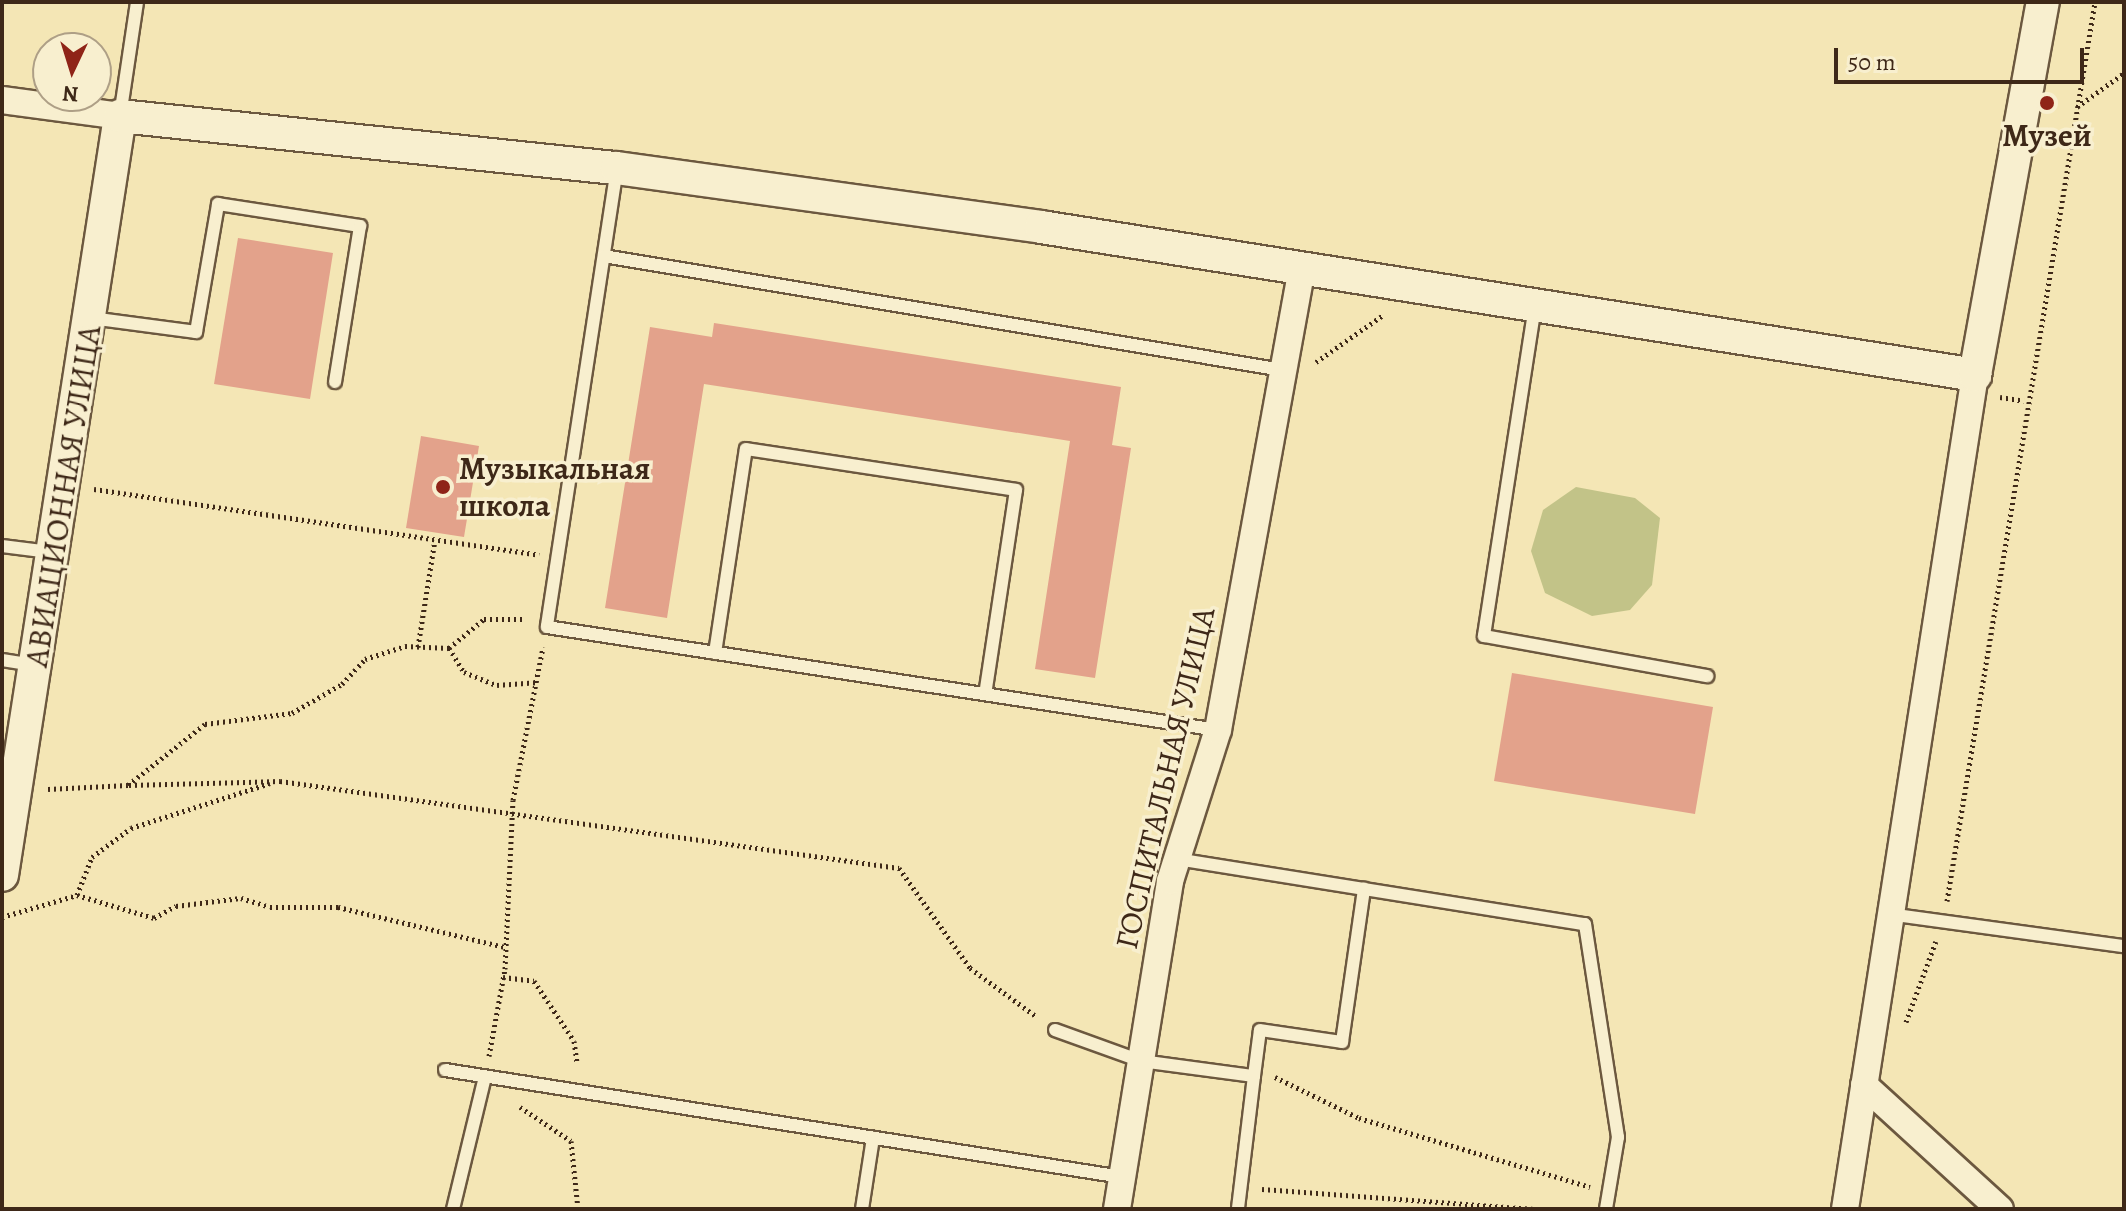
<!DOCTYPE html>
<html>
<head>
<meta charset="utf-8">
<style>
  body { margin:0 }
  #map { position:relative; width:2126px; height:1211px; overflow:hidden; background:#f4e6b5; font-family:Alegreya,serif }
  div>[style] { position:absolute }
  .green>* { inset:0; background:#c2c388 }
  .building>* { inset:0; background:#e3a28b }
  .path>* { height:5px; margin-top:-2.5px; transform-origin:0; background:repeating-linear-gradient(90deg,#3e2818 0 2px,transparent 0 6px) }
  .roads { filter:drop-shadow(2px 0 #6c583f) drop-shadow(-2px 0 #6c583f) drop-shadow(0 2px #6c583f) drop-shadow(0 -2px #6c583f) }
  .service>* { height:12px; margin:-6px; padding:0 6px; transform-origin:6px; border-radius:6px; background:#f8efcf }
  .minor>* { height:26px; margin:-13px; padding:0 13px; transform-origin:13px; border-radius:13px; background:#f8efcf }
  .tertiary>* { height:32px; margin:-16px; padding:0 16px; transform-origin:16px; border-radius:16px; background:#f8efcf }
  .dots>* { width:22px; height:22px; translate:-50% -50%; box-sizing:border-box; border:4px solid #f8efcf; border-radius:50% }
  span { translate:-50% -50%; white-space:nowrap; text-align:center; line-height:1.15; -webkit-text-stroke:7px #f8efcf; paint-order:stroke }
  .poi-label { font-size:32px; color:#3e2818; font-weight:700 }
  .left { translate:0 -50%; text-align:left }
  .street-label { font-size:32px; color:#3e2818 }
  .frame { position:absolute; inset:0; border:4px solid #3e2818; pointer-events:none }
  .north { position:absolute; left:32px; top:32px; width:80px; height:80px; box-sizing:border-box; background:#f8efcf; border:2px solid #ae9f86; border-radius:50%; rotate:184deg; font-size:22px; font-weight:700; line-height:32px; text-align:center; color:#3e2818 }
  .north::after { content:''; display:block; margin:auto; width:28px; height:36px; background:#8f2418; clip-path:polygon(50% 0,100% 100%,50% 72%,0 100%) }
  .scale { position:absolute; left:1834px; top:48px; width:250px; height:36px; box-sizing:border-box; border:4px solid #3e2818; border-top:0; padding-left:10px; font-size:24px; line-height:28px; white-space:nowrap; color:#3e2818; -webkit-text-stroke:6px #f8efcf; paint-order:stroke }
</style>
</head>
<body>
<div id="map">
  <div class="green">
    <div style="clip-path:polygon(1576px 487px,1635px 498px,1660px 518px,1652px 585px,1630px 610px,1592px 616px,1545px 593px,1531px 551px,1543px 510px)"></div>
  </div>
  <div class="building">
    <div style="clip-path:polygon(238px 238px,333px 253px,310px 399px,214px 384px)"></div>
    <div style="clip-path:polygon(714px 323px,1121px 387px,1112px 445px,1131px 448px,1095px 678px,1035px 669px,1070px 441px,704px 384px,667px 618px,605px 608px,650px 327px,712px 337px)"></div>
    <div style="clip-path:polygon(421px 436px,479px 446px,464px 537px,406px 528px)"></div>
    <div style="clip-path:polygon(1512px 673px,1713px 707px,1695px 814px,1494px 781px)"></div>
  </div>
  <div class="path">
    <div style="left:2077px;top:107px;width:58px;rotate:-35.9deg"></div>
    <div style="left:1316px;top:362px;width:82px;rotate:-35deg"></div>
    <div style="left:2000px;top:397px;width:24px;rotate:9deg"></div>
    <div style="left:94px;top:489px;width:450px;rotate:8.4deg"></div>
    <div style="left:418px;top:647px;width:108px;rotate:-81deg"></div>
    <div style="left:449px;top:648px;width:28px;rotate:58deg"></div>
    <div style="left:464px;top:672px;width:35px;rotate:22deg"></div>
    <div style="left:497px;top:685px;width:39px;rotate:-4deg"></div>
    <div style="left:129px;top:785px;width:151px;rotate:-1.5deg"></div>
    <div style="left:280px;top:781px;width:625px;rotate:8deg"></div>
    <div style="left:899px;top:868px;width:123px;rotate:54.6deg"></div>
    <div style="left:970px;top:968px;width:83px;rotate:36.2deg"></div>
    <div style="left:48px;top:789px;width:80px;rotate:-2.9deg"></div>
    <div style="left:128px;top:785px;width:98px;rotate:-38.4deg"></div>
    <div style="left:205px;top:724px;width:88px;rotate:-7.2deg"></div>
    <div style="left:292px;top:713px;width:58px;rotate:-30.1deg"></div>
    <div style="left:342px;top:684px;width:34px;rotate:-47deg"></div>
    <div style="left:365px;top:659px;width:42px;rotate:-18deg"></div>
    <div style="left:405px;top:646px;width:44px;rotate:2.6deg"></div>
    <div style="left:449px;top:648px;width:45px;rotate:-39.6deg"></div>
    <div style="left:484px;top:619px;width:42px"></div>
    <div style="left:77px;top:895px;width:41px;rotate:-68.5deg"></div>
    <div style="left:92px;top:857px;width:49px;rotate:-36.6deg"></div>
    <div style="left:131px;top:828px;width:146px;rotate:-17.9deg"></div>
    <div style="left:1947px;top:901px;width:911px;rotate:-80.65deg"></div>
    <div style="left:2px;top:917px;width:78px;rotate:-16.3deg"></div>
    <div style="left:77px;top:895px;width:80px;rotate:16.6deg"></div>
    <div style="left:154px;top:918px;width:25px;rotate:-29deg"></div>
    <div style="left:176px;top:906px;width:65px;rotate:-7deg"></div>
    <div style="left:241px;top:898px;width:30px;rotate:17deg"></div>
    <div style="left:270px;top:907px;width:68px"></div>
    <div style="left:338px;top:907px;width:172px;rotate:13.5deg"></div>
    <div style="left:503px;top:977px;width:31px;rotate:7deg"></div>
    <div style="left:534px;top:981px;width:72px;rotate:56.3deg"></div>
    <div style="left:574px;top:1041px;width:22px;rotate:82deg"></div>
    <div style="left:1906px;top:1022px;width:86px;rotate:-69.7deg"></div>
    <div style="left:489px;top:1056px;width:88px;rotate:-79.6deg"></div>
    <div style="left:505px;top:969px;width:169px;rotate:-87.3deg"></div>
    <div style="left:513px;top:800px;width:156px;rotate:-78.9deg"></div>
    <div style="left:1275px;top:1077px;width:93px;rotate:26deg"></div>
    <div style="left:1359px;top:1118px;width:241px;rotate:16.6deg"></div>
    <div style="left:520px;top:1107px;width:61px;rotate:33.7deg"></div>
    <div style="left:571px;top:1141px;width:68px;rotate:84.1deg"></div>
    <div style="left:1262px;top:1189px;width:271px;rotate:4.2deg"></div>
  </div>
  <div class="roads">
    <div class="service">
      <div style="left:120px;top:116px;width:115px;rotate:-81.5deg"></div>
      <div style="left:617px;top:168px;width:464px;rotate:98.7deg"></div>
      <div style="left:547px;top:627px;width:679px;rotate:8.73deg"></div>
      <div style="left:604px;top:256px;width:688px;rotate:9.54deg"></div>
      <div style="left:1535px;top:306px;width:334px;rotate:98.8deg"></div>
      <div style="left:1484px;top:636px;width:227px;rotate:10.2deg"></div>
      <div style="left:91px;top:318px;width:106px;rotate:7.6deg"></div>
      <div style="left:196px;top:332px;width:130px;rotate:-80.2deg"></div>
      <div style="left:218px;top:204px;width:144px;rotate:8.8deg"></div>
      <div style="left:360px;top:226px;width:158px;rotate:99.1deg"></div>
      <div style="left:2px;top:546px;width:48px;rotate:7.1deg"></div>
      <div style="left:715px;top:653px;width:206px;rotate:-81.4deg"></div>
      <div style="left:746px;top:449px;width:273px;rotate:8.6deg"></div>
      <div style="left:1016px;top:490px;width:206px;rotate:98.6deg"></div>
      <div style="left:2px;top:660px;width:32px;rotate:9deg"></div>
      <div style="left:1177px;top:859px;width:413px;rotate:9.1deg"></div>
      <div style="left:1585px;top:924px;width:216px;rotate:81.2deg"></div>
      <div style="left:1618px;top:1137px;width:73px;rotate:99.5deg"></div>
      <div style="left:1889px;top:914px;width:237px;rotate:7.8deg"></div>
      <div style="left:1055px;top:1030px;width:91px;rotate:19.8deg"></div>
      <div style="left:1141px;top:1061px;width:114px;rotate:7.6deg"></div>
      <div style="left:1254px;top:1076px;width:134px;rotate:96.9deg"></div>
      <div style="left:445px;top:1070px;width:685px;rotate:8.98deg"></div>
      <div style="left:1254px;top:1076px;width:46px;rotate:-82.6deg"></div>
      <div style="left:1260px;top:1030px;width:83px;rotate:8.3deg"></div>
      <div style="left:1342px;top:1042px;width:155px;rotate:-81.8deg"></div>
      <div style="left:453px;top:1209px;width:136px;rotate:-76.4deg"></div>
      <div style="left:862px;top:1209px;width:72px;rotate:-81.2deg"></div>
    </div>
    <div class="minor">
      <div style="left:2px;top:100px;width:119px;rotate:7.7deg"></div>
      <div style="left:1864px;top:1085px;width:184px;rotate:42.4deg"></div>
      <div style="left:1117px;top:1209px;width:332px;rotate:-80.8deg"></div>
      <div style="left:1170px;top:881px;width:158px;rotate:-72.4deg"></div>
      <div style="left:1218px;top:730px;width:469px;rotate:-79.7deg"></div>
      <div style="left:1845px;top:1209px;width:844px;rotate:-81.14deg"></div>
    </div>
    <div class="tertiary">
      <div style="left:2px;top:875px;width:768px;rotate:-81.16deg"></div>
      <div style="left:120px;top:116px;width:500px;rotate:6deg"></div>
      <div style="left:617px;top:168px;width:428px;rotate:7.9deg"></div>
      <div style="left:1041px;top:227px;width:946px;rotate:9deg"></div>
      <div style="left:1975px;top:375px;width:379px;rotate:-79.7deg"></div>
    </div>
  </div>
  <div class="dots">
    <div style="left:2047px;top:103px;background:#8f2418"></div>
    <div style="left:443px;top:487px;background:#8f2418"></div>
  </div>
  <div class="poi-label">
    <span style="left:2047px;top:135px">Музей</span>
    <span class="left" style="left:459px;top:487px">Музыкальная<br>школа</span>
  </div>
  <div class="street-label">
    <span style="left:63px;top:496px;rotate:-81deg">АВИАЦИОННАЯ УЛИЦА</span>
    <span style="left:1165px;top:778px;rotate:-77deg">ГОСПИТАЛЬНАЯ УЛИЦА</span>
  </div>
  <div class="frame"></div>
  <div class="north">N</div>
  <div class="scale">50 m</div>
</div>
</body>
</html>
